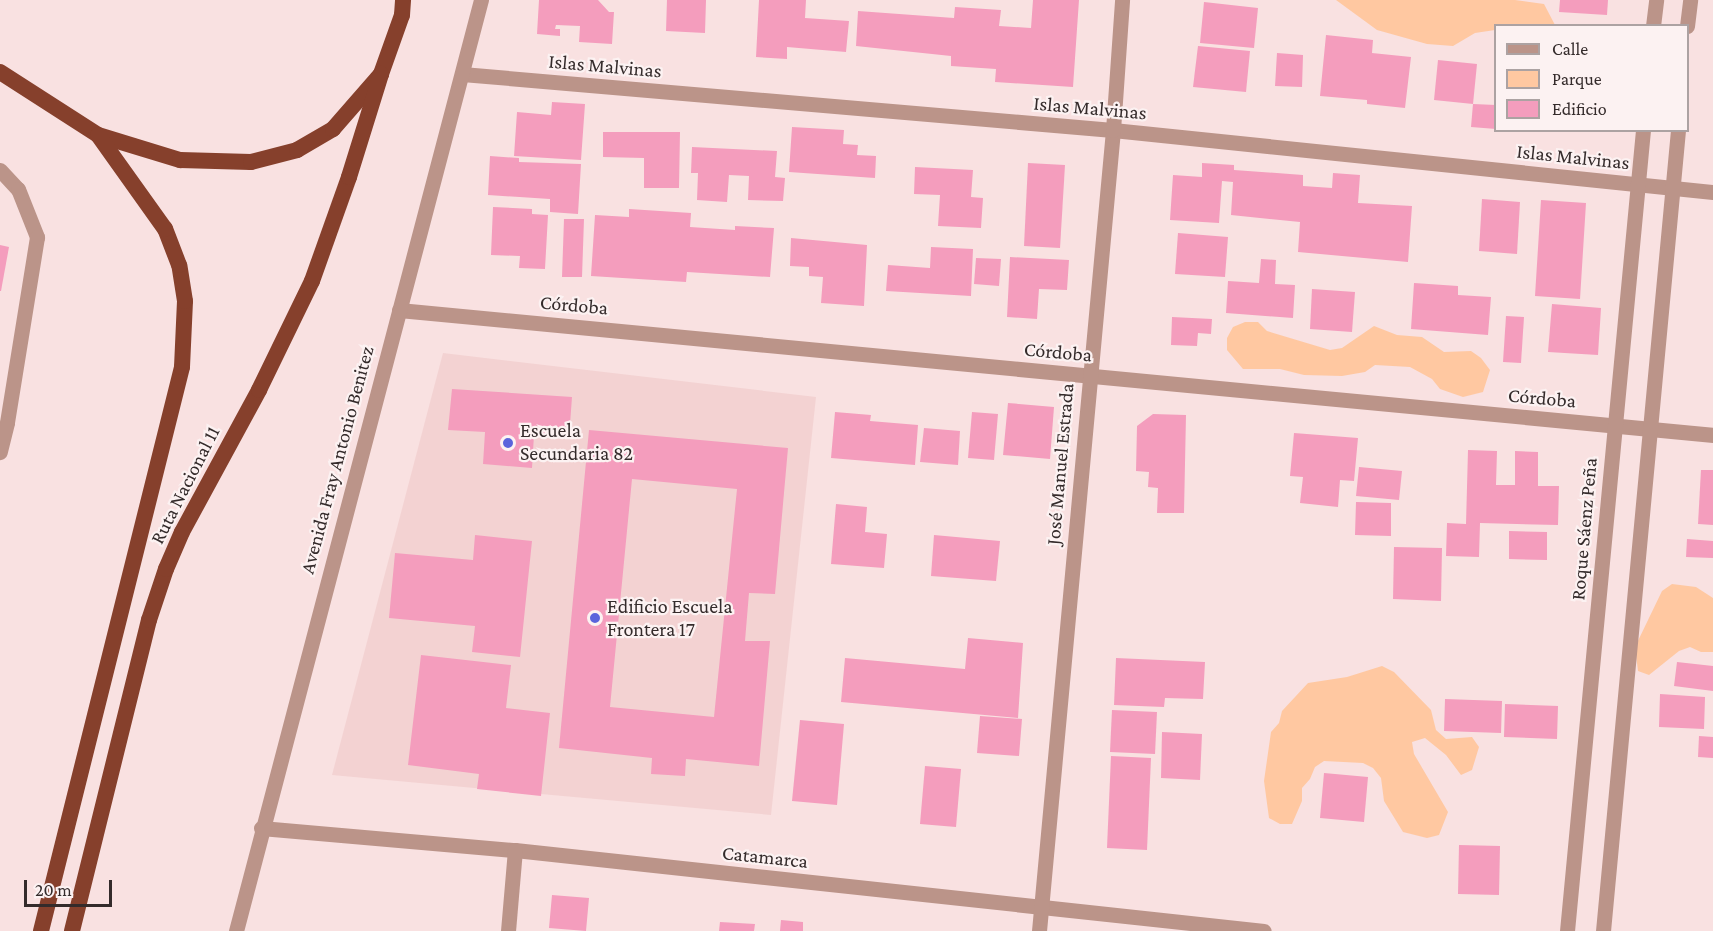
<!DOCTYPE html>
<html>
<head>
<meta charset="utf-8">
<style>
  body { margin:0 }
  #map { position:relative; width:1713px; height:931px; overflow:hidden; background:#f9e1e1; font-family:"Crimson Pro",serif }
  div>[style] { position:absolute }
  .built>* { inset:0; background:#f3d2d2 }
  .green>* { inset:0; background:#ffc8a1 }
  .building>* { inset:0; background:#f49dbd }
  .minor>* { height:15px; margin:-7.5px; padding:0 7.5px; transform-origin:7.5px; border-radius:7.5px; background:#bb9489 }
  .trunk>* { height:16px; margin:-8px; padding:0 8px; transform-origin:8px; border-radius:8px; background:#86402c }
  .dots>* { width:16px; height:16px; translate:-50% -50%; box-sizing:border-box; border:3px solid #fcf2f2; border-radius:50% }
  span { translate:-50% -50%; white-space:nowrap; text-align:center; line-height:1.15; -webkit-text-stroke:4.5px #fcf2f2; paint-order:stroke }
  .street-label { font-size:20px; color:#342b2b }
  .poi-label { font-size:20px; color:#342b2b }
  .left { translate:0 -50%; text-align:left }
  .legend { position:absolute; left:1494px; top:24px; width:195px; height:108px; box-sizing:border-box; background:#fcf2f2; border:2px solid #aca2a2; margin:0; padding:8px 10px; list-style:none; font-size:18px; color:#342b2b }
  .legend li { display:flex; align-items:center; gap:12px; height:30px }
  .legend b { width:30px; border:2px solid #aca2a2 }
  .scale { position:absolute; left:24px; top:880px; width:88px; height:27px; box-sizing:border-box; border:3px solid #342b2b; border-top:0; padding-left:8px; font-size:18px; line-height:21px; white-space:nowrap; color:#342b2b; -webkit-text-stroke:4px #fcf2f2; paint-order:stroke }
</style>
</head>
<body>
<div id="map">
  <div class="built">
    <div style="clip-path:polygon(443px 353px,816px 397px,771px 815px,332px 775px)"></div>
  </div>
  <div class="green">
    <div style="clip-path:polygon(1336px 0,1515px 0,1544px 4px,1555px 25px,1496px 26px,1495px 30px,1475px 33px,1453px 46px,1427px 44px,1377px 30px)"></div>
    <div style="clip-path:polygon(1245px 322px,1258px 322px,1267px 331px,1330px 350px,1342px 348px,1374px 326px,1397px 335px,1422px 337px,1444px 352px,1471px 351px,1481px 358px,1490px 370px,1483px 392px,1463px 397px,1440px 389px,1432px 379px,1410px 367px,1375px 365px,1365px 372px,1342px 376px,1304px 375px,1280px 369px,1243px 369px,1227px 350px,1227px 338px,1233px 327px)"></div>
    <div style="clip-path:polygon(1672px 584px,1696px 587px,1713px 598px,1713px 652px,1701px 652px,1690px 647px,1679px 651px,1649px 675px,1638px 671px,1635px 647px,1662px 591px)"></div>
    <div style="clip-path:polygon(1382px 666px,1394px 672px,1431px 710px,1436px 730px,1446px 739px,1472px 737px,1479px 747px,1472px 770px,1461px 775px,1446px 755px,1425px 738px,1412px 742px,1414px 754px,1448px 812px,1439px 835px,1427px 838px,1403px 832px,1384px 801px,1381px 778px,1373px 768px,1363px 763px,1324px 761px,1315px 767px,1310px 779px,1302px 788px,1302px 801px,1292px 824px,1280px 824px,1269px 818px,1264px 781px,1271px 732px,1279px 723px,1282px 711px,1308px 683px,1347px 677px)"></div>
  </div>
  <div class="building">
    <div style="clip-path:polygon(539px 0,598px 0,609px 12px,614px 12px,612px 44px,579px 42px,580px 26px,556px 25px,555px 29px,560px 29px,560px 36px,537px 34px)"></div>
    <div style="clip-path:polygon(667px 0,706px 0,705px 33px,666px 31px)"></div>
    <div style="clip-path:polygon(759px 0,806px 0,805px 18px,849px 21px,846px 52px,787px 47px,787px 59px,756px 57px)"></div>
    <div style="clip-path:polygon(1033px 0,1079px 0,1073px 87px,995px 82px,996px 69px,951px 66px,951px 56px,856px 46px,858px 11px,954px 18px,955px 7px,1001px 10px,999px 26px,1031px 28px)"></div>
    <div style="clip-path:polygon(1560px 0,1608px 0,1607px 15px,1559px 12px)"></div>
    <div style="clip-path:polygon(1204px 2px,1258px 8px,1254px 48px,1200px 43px)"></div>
    <div style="clip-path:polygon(1326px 35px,1373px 40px,1372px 53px,1411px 57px,1405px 108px,1367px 104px,1367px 100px,1320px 96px)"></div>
    <div style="clip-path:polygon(1198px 46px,1250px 51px,1246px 92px,1193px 87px)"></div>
    <div style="clip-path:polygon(1277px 53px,1303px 55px,1302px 87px,1275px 86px)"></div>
    <div style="clip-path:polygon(1438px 60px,1477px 64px,1473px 104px,1434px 100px)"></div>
    <div style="clip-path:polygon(552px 102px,585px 104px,581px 160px,514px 156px,517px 112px,551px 115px)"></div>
    <div style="clip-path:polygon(1473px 104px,1496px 105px,1496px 129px,1471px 127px)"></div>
    <div style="clip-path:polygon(792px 127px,844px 130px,843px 144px,858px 145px,857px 155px,876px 156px,875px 178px,789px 172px)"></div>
    <div style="clip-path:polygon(603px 132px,680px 132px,679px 188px,644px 188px,644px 158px,603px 157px)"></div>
    <div style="clip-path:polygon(692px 147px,777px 151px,775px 177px,785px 178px,783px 201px,748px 200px,749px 176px,729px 175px,727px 202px,697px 200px,698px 173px,691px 173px)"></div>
    <div style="clip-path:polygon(490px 156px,519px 158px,519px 162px,581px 164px,578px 214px,550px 212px,550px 199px,488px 195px)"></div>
    <div style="clip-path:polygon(1028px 163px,1065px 165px,1060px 248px,1024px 246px)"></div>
    <div style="clip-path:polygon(1202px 163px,1234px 165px,1234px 170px,1303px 175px,1303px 186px,1332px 188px,1333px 173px,1360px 175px,1358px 203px,1412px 206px,1408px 262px,1298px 252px,1300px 222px,1231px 215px,1233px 182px,1222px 181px,1219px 223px,1170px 220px,1173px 175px,1202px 177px)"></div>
    <div style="clip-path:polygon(915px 167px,973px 170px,971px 197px,983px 198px,981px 228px,938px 226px,940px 195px,914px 194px)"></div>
    <div style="clip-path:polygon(1482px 199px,1520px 202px,1517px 254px,1479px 251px)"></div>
    <div style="clip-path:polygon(1541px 200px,1586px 203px,1580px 299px,1535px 296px)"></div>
    <div style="clip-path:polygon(493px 207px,532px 209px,532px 214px,548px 215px,545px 269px,519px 268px,520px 256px,491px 255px)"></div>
    <div style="clip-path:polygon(629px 209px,691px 213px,690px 227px,735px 230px,735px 226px,774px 228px,770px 277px,687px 272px,686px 282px,591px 276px,595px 215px,629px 217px)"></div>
    <div style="clip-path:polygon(564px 219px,584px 219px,582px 277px,562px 277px)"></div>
    <div style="clip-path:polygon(1178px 233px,1228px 237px,1225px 277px,1175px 274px)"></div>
    <div style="clip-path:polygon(791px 238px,867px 245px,864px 306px,821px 303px,823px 277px,809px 276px,809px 267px,790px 266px)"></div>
    <div style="clip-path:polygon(0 245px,9px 247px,1px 291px,0 291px)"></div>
    <div style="clip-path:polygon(931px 247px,973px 249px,971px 296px,886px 291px,888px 265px,930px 268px)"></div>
    <div style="clip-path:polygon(1010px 257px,1069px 260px,1067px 290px,1039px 289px,1037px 319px,1007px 317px)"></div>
    <div style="clip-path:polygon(976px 258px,1001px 259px,999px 286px,974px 284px)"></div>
    <div style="clip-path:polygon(1261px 259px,1276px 260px,1275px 284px,1295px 285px,1293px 318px,1226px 313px,1228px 281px,1259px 283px)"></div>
    <div style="clip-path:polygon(1414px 283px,1458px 286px,1458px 295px,1491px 297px,1488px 335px,1411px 329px)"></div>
    <div style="clip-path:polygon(1312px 289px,1355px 292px,1352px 332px,1310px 329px)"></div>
    <div style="clip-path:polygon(1552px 304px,1601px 308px,1598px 355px,1548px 352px)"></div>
    <div style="clip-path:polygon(1506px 316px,1524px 317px,1521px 363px,1503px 362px)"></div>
    <div style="clip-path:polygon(1172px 317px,1212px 319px,1211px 334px,1198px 333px,1197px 346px,1171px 345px)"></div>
    <div style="clip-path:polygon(452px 389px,572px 397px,569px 438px,534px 435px,532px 468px,483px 464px,485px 432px,448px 430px)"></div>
    <div style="clip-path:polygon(1008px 403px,1054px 407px,1050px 459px,1003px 455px)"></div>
    <div style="clip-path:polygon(835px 412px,871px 415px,870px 421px,918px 425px,915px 465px,831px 458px)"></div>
    <div style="clip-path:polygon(972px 412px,998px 414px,994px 460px,968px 458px)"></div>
    <div style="clip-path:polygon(1153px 414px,1186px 415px,1184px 513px,1157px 513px,1158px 488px,1148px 487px,1149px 472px,1136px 471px,1137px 426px)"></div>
    <div style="clip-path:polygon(924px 428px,960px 431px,958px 465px,920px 462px)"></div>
    <div style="clip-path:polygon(evenodd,589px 430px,788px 448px,775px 594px,749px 593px,745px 641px,770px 641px,759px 766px,686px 759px,685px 776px,651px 774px,652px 758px,559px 748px,589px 430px,632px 479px,737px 489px,714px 717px,610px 707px,632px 479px)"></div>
    <div style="clip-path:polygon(1294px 433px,1358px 438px,1354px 481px,1340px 480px,1338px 507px,1300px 503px,1303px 477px,1290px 476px)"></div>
    <div style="clip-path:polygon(1468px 450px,1497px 451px,1496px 485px,1515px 485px,1515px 451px,1538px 452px,1538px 486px,1559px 486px,1558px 525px,1480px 523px,1479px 557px,1446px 556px,1447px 523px,1466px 524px)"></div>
    <div style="clip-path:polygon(1359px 467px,1402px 471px,1399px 500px,1356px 496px)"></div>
    <div style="clip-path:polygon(1701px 470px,1713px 470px,1713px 525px,1698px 524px)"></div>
    <div style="clip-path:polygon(1356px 502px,1391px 503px,1391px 536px,1355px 535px)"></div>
    <div style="clip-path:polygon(836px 504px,867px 507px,865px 532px,887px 534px,884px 568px,831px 564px)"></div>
    <div style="clip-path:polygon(1509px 531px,1547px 532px,1547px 560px,1509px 559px)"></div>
    <div style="clip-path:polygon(475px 535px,532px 541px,520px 657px,472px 652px,475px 626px,389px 618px,395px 553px,473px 560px)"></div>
    <div style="clip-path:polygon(934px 535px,1000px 541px,996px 581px,931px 576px)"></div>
    <div style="clip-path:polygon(1687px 539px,1713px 541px,1713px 558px,1686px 557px)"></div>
    <div style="clip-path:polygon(1394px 547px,1442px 548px,1441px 601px,1393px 599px)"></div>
    <div style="clip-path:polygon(968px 638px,1023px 643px,1018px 718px,841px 702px,845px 658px,965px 669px)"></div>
    <div style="clip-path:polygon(421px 655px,511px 665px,506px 708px,550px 713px,541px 796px,477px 789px,479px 774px,408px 765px)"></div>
    <div style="clip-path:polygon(1116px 658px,1205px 662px,1203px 699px,1165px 698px,1164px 707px,1114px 705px)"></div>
    <div style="clip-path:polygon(1677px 662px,1713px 666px,1713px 691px,1674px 686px)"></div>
    <div style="clip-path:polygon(1660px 694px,1705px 697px,1704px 729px,1659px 727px)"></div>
    <div style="clip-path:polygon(1445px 699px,1502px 701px,1501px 733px,1444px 731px)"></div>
    <div style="clip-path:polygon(1505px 704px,1558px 706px,1557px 739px,1504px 737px)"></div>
    <div style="clip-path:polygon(1112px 710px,1157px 712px,1155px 754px,1110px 752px)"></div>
    <div style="clip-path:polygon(980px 716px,1022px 719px,1019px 756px,977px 753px)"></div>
    <div style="clip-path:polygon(800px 720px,844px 724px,837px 805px,792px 801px)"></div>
    <div style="clip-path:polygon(1162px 732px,1202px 734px,1200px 780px,1161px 778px)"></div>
    <div style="clip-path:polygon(1699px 736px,1713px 737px,1713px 758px,1698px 757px)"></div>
    <div style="clip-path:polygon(1111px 756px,1151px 758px,1147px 850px,1107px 848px)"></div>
    <div style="clip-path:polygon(925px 766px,961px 769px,956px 827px,920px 824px)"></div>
    <div style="clip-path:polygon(1324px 773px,1368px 777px,1364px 822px,1320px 818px)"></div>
    <div style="clip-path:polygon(1459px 845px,1500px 846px,1499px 895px,1458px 894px)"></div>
    <div style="clip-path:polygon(552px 895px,589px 898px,586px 931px,549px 928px)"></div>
    <div style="clip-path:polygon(781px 920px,803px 922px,803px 931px,780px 931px)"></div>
    <div style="clip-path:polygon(720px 922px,755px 924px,754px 931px,719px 931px)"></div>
  </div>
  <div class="minor">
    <div style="left:1653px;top:26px;width:26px;rotate:-83deg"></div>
    <div style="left:1687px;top:26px;width:26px;rotate:-83deg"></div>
    <div style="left:462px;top:74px;width:653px;rotate:4.92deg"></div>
    <div style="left:1113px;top:130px;width:603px;rotate:5.9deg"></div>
    <div style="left:0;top:170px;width:26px;rotate:47deg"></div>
    <div style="left:18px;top:189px;width:52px;rotate:68.4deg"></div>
    <div style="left:37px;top:237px;width:188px;rotate:99.2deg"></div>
    <div style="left:7px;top:423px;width:30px;rotate:104deg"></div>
    <div style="left:399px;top:310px;width:1320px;rotate:5.43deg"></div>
    <div style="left:261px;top:828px;width:255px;rotate:5deg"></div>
    <div style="left:515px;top:850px;width:753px;rotate:6.17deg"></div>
    <div style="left:236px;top:931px;width:963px;rotate:-75.26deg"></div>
    <div style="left:508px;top:931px;width:81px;rotate:-85.1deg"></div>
    <div style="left:1039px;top:931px;width:804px;rotate:-84.72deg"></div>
    <div style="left:1113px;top:130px;width:130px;rotate:-86deg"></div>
    <div style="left:1567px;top:931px;width:805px;rotate:-84.58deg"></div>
    <div style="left:1603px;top:931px;width:805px;rotate:-84.65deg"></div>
  </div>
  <div class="trunk">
    <div style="left:0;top:72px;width:117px;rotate:32.7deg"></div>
    <div style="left:98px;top:135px;width:86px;rotate:17deg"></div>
    <div style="left:180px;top:160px;width:71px;rotate:1.6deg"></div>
    <div style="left:251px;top:162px;width:48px;rotate:-14.6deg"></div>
    <div style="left:297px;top:150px;width:42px;rotate:-30.3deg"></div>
    <div style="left:333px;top:129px;width:73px;rotate:-48.9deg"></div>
    <div style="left:381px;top:74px;width:63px;rotate:-70.4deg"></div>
    <div style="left:402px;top:15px;width:15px;rotate:-86deg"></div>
    <div style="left:41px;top:931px;width:581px;rotate:-75.96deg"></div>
    <div style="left:182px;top:367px;width:66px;rotate:-87.4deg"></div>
    <div style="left:185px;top:301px;width:36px;rotate:-99deg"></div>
    <div style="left:179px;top:265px;width:39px;rotate:-111deg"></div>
    <div style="left:165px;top:229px;width:115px;rotate:-125.5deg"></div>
    <div style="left:72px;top:931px;width:320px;rotate:-76.1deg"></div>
    <div style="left:149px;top:620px;width:54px;rotate:-71.6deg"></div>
    <div style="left:166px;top:569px;width:40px;rotate:-66.6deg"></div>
    <div style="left:182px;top:532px;width:162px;rotate:-61.5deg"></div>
    <div style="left:259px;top:390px;width:121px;rotate:-64.1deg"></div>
    <div style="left:312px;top:281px;width:110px;rotate:-70.4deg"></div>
    <div style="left:349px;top:177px;width:108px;rotate:-72.7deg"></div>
  </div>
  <div class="dots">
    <div style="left:508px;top:443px;background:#5b64dc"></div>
    <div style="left:595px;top:618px;background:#5b64dc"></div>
  </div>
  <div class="street-label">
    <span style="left:605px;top:66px;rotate:5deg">Islas Malvinas</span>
    <span style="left:1090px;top:108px;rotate:5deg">Islas Malvinas</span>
    <span style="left:1573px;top:157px;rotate:6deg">Islas Malvinas</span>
    <span style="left:574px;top:305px;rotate:5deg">Córdoba</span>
    <span style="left:1058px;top:352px;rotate:5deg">Córdoba</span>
    <span style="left:1542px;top:398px;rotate:5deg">Córdoba</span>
    <span style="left:337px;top:460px;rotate:-75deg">Avenida Fray Antonio Benitez</span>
    <span style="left:1060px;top:464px;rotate:-85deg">José Manuel Estrada</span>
    <span style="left:185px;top:485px;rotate:-63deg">Ruta Nacional 11</span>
    <span style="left:1584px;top:529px;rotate:-85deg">Roque Sáenz Peña</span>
    <span style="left:765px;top:857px;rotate:6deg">Catamarca</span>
  </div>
  <div class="poi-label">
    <span class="left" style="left:520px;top:442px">Escuela<br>Secundaria 82</span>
    <span class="left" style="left:607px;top:618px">Edificio Escuela<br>Frontera 17</span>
  </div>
  <ul class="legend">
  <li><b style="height:8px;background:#bb9489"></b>Calle</li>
  <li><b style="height:16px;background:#ffc8a1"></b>Parque</li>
  <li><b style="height:16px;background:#f49dbd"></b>Edificio</li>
  </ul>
  <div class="scale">20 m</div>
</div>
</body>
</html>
